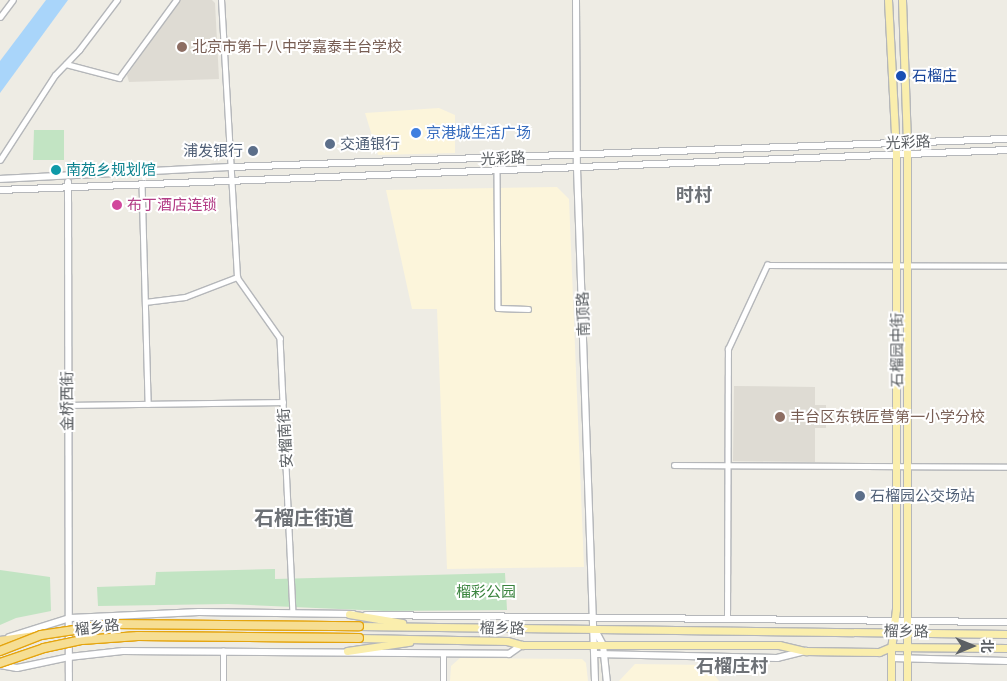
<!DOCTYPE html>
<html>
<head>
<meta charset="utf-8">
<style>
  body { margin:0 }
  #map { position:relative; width:1007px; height:681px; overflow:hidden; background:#eeece4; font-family:"Golos Text","Noto Sans SC",sans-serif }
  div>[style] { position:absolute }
  .commercial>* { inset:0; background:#fcf5db }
  .education>* { inset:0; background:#dedbd3 }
  .green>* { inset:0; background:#c2e4c3 }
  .water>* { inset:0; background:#a9d5fa }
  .roads { filter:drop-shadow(1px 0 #b5b7ba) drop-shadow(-1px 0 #b5b7ba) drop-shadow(0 1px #b5b7ba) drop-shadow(0 -1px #b5b7ba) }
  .street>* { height:4.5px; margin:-2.25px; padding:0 2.25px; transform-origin:2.25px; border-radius:2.25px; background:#fff }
  .secondary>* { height:6px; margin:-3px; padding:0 3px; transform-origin:3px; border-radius:3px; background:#fff }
  .primary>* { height:7px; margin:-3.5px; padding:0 3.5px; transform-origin:3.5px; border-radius:3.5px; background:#faeead }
  .highway>* { height:8px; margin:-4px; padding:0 4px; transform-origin:4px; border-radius:4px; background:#f6de93 }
  .bridges { filter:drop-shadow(1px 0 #e4a40e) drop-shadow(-1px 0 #e4a40e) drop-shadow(0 1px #e4a40e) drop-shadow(0 -1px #e4a40e) }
  .highway-bridge>* { height:8px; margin:-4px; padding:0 4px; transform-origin:4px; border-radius:4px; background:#f6de93 }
  .dots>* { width:14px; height:14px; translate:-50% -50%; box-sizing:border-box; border:2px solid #fff; border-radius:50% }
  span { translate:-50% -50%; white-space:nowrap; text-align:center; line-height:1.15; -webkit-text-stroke:4px #fff; paint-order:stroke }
  .education-label { font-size:15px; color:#785e54 }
  .left { translate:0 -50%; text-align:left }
  .transit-label { font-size:15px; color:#164399 }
  .shop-label { font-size:15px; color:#366cbe }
  .street-label { font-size:15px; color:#5c6064 }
  .service-label { font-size:15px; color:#4e5e75 }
  .right { translate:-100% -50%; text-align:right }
  .culture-label { font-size:15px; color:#0d838f }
  .hotel-label { font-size:15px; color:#b23c85 }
  .park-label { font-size:15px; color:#3b843f }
  .quarter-label { font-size:18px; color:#6d7176; font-weight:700 }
  .district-label { font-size:20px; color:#6d7176; font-weight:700 }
  .north { position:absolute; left:947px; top:621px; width:50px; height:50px; -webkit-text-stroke:4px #fff; paint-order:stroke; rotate:90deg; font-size:14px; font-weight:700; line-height:20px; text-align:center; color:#5c6064 }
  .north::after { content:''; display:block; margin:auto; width:18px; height:22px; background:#5c6064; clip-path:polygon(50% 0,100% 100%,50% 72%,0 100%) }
</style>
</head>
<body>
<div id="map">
  <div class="commercial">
    <div style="clip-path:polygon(439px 108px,455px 115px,455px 153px,378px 155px,365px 113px)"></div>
    <div style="clip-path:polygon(557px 187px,569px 199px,584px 567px,447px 569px,437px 309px,412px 309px,386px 190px)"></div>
    <div style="clip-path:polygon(460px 658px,582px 659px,586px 663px,588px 681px,450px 681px,451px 666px)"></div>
    <div style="clip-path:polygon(635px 664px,706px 665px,719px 681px,619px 681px)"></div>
  </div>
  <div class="education">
    <div style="clip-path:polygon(179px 0,212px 0,215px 3px,219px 79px,129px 82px,127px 75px)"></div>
    <div style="clip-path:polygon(734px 386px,815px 387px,815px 405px,826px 405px,826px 428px,815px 428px,815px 462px,733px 461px)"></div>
  </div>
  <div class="green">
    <div style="clip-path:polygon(34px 130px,64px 130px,64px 160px,33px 160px)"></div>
    <div style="clip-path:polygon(275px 569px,275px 579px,505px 573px,507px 610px,384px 611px,228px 604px,98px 606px,97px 587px,155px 585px,156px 572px)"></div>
    <div style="clip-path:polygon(0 570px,50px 577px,51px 611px,16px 618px,0 625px)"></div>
  </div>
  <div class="water">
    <div style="clip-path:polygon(46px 0,68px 0,0 93px,0 61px)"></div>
  </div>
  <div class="roads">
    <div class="street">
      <div style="left:0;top:17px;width:21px;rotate:-53deg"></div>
      <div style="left:66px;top:64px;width:55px;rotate:14.8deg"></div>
      <div style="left:119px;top:78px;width:97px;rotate:-53.8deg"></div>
      <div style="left:0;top:160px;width:101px;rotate:-57.1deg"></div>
      <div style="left:55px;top:75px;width:35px;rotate:-46deg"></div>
      <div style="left:79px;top:50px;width:63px;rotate:-52.8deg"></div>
      <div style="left:497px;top:171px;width:137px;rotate:89.6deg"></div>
      <div style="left:498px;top:308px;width:30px;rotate:2deg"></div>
      <div style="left:142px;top:183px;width:221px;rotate:88.4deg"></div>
      <div style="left:237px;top:277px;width:75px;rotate:54.8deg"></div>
      <div style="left:280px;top:338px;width:275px;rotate:87.3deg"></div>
      <div style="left:145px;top:302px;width:40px;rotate:-7.1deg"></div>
      <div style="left:185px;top:297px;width:56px;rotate:-21deg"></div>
      <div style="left:237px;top:277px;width:277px;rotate:-93.3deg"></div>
      <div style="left:67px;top:405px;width:216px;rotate:-0.8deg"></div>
      <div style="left:674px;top:465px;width:333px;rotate:0.3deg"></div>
      <div style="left:727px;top:618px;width:269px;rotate:-89.8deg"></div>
      <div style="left:728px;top:349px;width:93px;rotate:-65.1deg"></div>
      <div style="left:767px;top:265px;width:240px;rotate:0.2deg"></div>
      <div style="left:223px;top:681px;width:30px;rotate:-90deg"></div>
      <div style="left:443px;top:681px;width:28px;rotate:-90deg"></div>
    </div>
    <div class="secondary">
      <div style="left:576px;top:0;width:168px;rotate:89.7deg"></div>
      <div style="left:577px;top:168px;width:513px;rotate:87.99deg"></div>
      <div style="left:0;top:179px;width:231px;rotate:-3deg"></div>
      <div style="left:231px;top:167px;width:777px;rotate:-2.07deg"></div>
      <div style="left:68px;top:182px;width:499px;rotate:89.9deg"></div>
      <div style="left:0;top:190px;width:1008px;rotate:-2.27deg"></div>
      <div style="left:366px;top:615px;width:641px;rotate:0.63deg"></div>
      <div style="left:595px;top:630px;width:17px;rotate:62deg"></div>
      <div style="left:603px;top:645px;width:36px;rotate:84deg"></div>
      <div style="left:9px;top:637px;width:64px;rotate:-17.3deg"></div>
      <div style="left:70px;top:618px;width:129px;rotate:-2.7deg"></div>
      <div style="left:199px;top:612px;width:154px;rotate:0.7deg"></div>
      <div style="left:596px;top:654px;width:181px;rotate:1.3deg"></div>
      <div style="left:777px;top:658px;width:30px;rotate:-14deg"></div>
      <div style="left:891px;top:658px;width:116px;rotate:1.5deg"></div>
      <div style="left:0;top:665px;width:17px;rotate:10deg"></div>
      <div style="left:17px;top:668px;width:53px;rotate:-11.9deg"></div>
      <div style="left:69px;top:657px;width:54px;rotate:-6.3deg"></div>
      <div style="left:123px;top:651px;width:386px;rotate:0.4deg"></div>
      <div style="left:509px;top:654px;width:16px;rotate:-35deg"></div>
    </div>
    <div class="primary">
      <div style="left:888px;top:0;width:155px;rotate:87deg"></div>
      <div style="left:896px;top:155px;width:454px;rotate:90deg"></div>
      <div style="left:896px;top:609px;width:38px;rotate:97deg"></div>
      <div style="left:891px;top:647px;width:34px;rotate:90deg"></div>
      <div style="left:902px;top:0;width:142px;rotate:88deg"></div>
      <div style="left:907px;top:142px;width:539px;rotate:90deg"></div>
      <div style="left:349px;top:614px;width:54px;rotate:9.6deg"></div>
      <div style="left:359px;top:626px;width:648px;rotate:0.71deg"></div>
      <div style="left:359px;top:638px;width:148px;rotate:1.2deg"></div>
      <div style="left:507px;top:641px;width:16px;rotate:15deg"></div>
      <div style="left:522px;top:645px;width:257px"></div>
      <div style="left:779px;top:645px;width:28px;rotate:13deg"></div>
      <div style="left:806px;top:651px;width:73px;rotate:0.8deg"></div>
      <div style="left:879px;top:652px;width:13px;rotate:-23deg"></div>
      <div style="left:891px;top:647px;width:116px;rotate:0.5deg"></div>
      <div style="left:347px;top:651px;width:63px;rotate:-8.3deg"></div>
    </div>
    <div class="highway">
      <div style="left:0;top:641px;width:34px;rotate:-8deg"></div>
    </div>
  </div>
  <div class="bridges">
    <div class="highway-bridge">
      <div style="left:0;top:651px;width:44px;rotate:-21.3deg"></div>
      <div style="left:41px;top:635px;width:74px;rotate:-8.6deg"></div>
      <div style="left:114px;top:624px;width:245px;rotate:0.5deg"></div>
      <div style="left:0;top:663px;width:46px;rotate:-18.8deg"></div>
      <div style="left:44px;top:648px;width:39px;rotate:-12deg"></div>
      <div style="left:82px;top:640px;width:56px;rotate:-4.1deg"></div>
      <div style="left:138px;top:636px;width:221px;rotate:0.5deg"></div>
    </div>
  </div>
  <div class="dots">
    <div style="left:182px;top:47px;background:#8d6e63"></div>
    <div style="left:901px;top:76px;background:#1a4fb4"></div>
    <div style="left:416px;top:133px;background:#3f7fe0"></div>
    <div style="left:330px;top:144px;background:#5c6f8a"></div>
    <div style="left:253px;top:151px;background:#5c6f8a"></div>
    <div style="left:56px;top:170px;background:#0f9aa8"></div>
    <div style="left:117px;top:205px;background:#d1479c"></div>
    <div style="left:780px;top:417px;background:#8d6e63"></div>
    <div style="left:860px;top:496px;background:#5c6f8a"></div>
  </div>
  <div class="education-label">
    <span class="left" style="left:192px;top:47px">北京市第十八中学嘉泰丰台学校</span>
    <span class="left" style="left:790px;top:417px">丰台区东铁匠营第一小学分校</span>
  </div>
  <div class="transit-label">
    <span class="left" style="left:912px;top:76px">石榴庄</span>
  </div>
  <div class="shop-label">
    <span class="left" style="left:426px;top:133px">京港城生活广场</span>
  </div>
  <div class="street-label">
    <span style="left:908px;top:142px;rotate:-2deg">光彩路</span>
    <span style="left:503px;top:158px;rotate:-2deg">光彩路</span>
    <span style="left:583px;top:314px;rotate:-92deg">南顶路</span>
    <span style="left:897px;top:350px;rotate:-90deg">石榴园中街</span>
    <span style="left:67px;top:401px;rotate:-90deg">金桥西街</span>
    <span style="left:285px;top:438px;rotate:-93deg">安榴南街</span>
    <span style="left:97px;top:627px;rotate:-7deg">榴乡路</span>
    <span style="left:502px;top:628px;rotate:1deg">榴乡路</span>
    <span style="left:906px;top:631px;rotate:1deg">榴乡路</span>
  </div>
  <div class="service-label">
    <span class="left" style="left:340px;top:144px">交通银行</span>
    <span class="right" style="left:243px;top:151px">浦发银行</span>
    <span class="left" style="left:870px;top:496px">石榴园公交场站</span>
  </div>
  <div class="culture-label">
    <span class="left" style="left:66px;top:170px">南苑乡规划馆</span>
  </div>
  <div class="hotel-label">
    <span class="left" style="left:127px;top:205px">布丁酒店连锁</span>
  </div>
  <div class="park-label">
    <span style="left:486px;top:592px">榴彩公园</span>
  </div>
  <div class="quarter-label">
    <span style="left:694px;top:194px">时村</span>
    <span style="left:732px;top:665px">石榴庄村</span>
  </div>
  <div class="district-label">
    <span style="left:304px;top:517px">石榴庄街道</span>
  </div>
  <div class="north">北</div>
</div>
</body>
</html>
